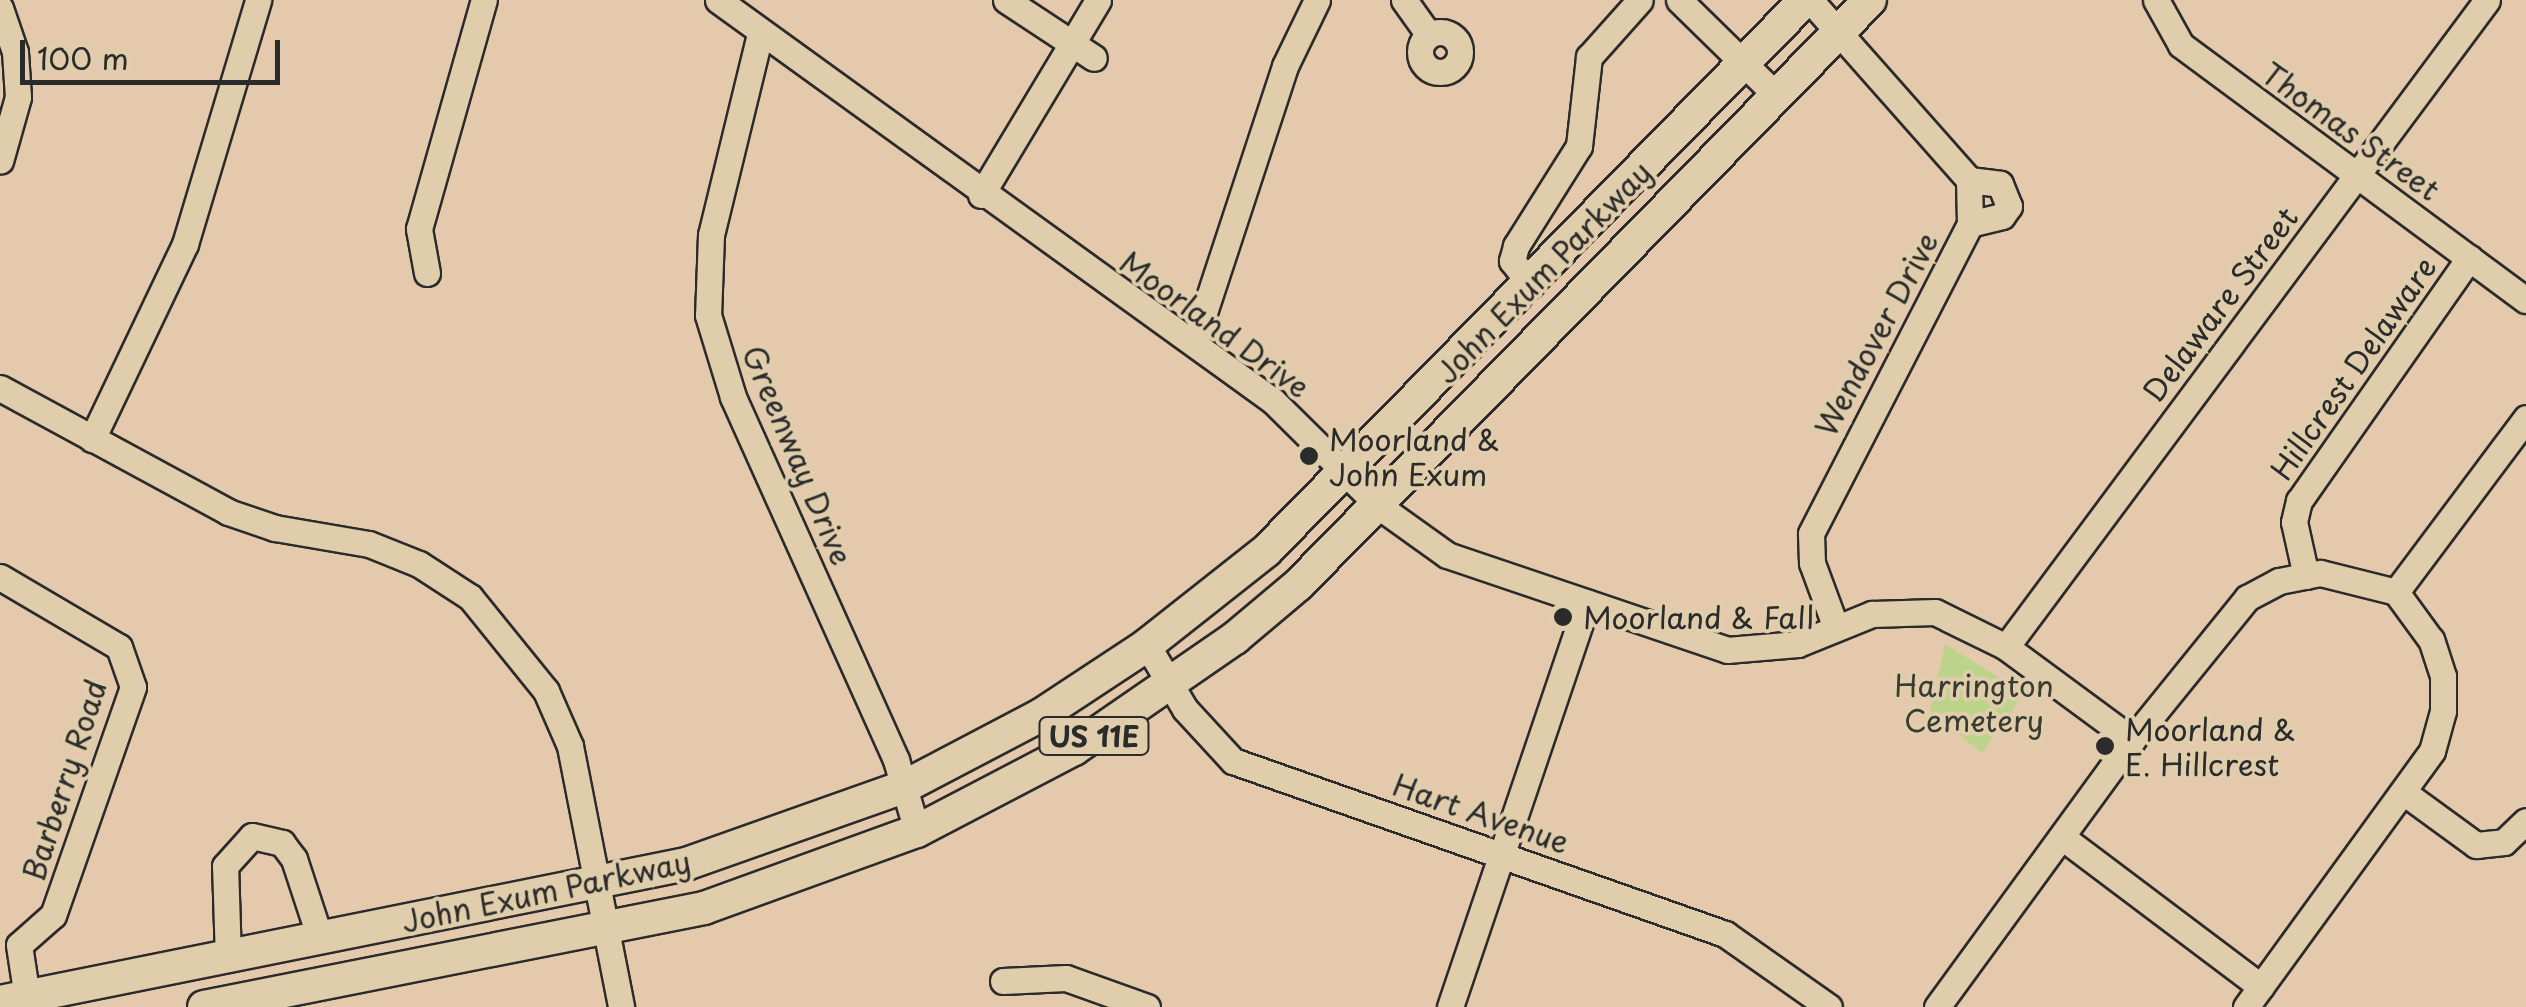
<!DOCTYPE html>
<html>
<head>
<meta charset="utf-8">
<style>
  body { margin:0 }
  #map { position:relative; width:2526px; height:1007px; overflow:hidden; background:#e4c9ac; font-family:"Playpen Sans",sans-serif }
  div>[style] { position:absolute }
  .green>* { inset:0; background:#bcd38a }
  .roads { filter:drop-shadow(2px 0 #2b2b2b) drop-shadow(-2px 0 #2b2b2b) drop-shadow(0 2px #2b2b2b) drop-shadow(0 -2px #2b2b2b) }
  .minor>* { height:25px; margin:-12.5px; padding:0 12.5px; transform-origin:12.5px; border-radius:12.5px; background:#e0cdab }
  .minor>.ring { margin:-12.5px; padding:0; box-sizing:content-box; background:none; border:25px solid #e0cdab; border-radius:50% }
  .major>* { height:32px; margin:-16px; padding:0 16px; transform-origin:16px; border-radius:16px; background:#e0cdab }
  .dots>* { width:28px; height:28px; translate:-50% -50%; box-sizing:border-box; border:5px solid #e0cdab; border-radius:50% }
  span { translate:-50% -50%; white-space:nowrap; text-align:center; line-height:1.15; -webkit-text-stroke:8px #e0cdab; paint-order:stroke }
  .shield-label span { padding:2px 8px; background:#e0cdab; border:2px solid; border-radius:8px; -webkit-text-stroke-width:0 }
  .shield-label { font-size:28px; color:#2b2b2b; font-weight:700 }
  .street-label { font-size:30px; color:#2b2b2b }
  .poi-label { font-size:30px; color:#2b2b2b }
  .left { translate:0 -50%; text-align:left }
  .park-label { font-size:30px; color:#3a3c34 }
  .scale { position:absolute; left:20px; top:40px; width:260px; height:45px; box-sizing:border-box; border:5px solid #2b2b2b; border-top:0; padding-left:12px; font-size:30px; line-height:35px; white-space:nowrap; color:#2b2b2b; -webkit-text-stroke:8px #e0cdab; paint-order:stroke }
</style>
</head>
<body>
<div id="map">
  <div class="green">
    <div style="clip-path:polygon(1945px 644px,2024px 693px,1982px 753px,1930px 711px)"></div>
  </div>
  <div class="roads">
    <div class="minor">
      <div style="left:718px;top:0;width:685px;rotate:35.85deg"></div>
      <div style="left:1273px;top:401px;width:151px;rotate:44.7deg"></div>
      <div style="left:1380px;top:507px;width:82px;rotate:35.6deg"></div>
      <div style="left:1447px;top:555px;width:296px;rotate:18.7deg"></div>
      <div style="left:1727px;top:650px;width:71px;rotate:-4.8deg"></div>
      <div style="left:1798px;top:644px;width:80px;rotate:-22.1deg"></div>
      <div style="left:1872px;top:614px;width:63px;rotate:-1.8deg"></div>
      <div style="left:1935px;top:612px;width:79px;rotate:26.2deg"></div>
      <div style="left:2006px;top:647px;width:157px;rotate:36.4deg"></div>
      <div style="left:1006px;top:0;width:105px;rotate:33.4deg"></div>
      <div style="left:1404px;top:0;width:43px;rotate:54.5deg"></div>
      <div style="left:1679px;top:0;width:136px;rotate:44.4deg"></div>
      <div style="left:1810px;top:0;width:240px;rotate:48.5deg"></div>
      <div style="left:1969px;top:180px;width:44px;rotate:88.7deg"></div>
      <div style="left:1970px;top:224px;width:348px;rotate:117.2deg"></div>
      <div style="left:1811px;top:534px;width:29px;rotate:88deg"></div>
      <div style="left:1812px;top:563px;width:69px;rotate:69.7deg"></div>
      <div style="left:2156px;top:0;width:51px;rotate:60.9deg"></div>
      <div style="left:2181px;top:45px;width:429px;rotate:36.5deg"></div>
      <div style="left:0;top:8px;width:46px;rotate:71.2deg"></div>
      <div style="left:15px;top:52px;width:45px;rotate:86.2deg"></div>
      <div style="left:18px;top:97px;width:66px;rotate:105.7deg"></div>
      <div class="ring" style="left:1420px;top:32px;width:15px;height:15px"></div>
      <div style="left:760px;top:34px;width:207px;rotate:103.7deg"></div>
      <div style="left:711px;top:235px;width:80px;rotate:92.1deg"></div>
      <div style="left:708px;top:315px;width:86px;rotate:73deg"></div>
      <div style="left:733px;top:397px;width:398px;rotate:65.8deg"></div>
      <div style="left:896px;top:760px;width:74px;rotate:73.5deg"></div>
      <div style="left:1969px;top:180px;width:31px;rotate:7deg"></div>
      <div style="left:2000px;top:184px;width:24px;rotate:68deg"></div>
      <div style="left:2009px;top:206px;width:12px;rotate:125deg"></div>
      <div style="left:2002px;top:216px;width:33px;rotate:166deg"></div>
      <div style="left:981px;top:195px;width:227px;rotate:-59deg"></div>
      <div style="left:427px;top:273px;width:45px;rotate:-100.3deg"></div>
      <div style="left:419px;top:229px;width:238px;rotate:-74.2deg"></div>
      <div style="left:1531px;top:285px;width:31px;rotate:-128deg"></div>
      <div style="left:1512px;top:261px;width:16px;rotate:-75deg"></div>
      <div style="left:1516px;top:246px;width:118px;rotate:-57.8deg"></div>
      <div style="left:1579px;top:146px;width:90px;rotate:-83.6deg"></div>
      <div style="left:1589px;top:57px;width:76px;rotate:-48.2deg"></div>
      <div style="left:1194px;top:343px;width:292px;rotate:-71.8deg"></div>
      <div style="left:1285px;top:66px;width:73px;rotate:-64.1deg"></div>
      <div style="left:0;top:388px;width:260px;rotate:28.5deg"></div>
      <div style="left:228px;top:512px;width:50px;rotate:18.8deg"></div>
      <div style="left:275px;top:528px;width:95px;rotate:9.7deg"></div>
      <div style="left:369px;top:544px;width:54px;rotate:21.8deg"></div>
      <div style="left:419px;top:564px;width:61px;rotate:32.9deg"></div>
      <div style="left:470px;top:597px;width:121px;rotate:51deg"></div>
      <div style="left:546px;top:691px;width:60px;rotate:66.4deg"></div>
      <div style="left:570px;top:746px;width:266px;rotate:78.9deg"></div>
      <div style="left:92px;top:439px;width:216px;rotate:-64.5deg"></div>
      <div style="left:185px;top:244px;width:255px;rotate:-73.3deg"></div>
      <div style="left:2306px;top:576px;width:55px;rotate:-102.5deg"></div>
      <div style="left:2294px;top:522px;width:22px;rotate:-77deg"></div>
      <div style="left:2299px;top:501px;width:297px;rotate:-55deg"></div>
      <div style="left:0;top:577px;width:138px;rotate:30.5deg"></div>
      <div style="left:119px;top:647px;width:42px;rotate:70.7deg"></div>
      <div style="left:133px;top:687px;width:242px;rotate:109.3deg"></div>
      <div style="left:53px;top:915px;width:45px;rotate:138.6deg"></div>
      <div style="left:19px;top:945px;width:53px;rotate:81.3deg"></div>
      <div style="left:2396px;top:592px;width:217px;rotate:-53.2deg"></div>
      <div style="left:1147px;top:645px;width:74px;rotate:59.3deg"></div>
      <div style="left:1185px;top:709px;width:71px;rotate:47.3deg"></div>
      <div style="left:1233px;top:761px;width:522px;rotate:19.37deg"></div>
      <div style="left:1725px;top:934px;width:127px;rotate:35.1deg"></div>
      <div style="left:2006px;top:647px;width:806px;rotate:-53.37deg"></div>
      <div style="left:2406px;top:794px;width:87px;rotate:36.1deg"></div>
      <div style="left:2476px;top:845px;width:28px;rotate:-6deg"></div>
      <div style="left:2504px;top:842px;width:30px;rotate:-44deg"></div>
      <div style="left:2062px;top:837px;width:249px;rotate:37deg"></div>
      <div style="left:228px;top:959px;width:93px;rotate:-91.8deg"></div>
      <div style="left:225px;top:866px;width:40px;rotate:-48deg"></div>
      <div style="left:252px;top:836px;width:31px;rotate:13deg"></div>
      <div style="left:282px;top:843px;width:20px;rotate:53deg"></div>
      <div style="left:294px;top:859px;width:83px;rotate:71.8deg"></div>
      <div style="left:1003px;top:981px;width:63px;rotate:-2.7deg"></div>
      <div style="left:1066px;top:978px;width:86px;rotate:19.7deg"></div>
      <div style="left:1450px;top:1007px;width:427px;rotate:-71.3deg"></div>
      <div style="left:1937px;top:1007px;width:331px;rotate:-53.9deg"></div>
      <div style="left:2132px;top:740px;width:183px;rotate:-51deg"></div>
      <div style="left:2247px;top:598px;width:36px;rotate:-28deg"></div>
      <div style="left:2279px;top:581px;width:42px;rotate:-11deg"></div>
      <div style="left:2320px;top:573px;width:78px;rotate:14deg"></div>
      <div style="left:2246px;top:1007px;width:316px;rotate:-54deg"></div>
      <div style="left:2432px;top:751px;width:41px;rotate:-74.6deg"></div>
      <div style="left:2443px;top:711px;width:35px;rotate:-90deg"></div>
      <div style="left:2443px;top:676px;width:38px;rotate:-108deg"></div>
      <div style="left:2431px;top:640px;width:59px;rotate:-126.1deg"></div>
    </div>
    <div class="major">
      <div style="left:0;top:1002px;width:700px;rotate:-11.37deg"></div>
      <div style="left:686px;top:864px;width:231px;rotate:-19.5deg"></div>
      <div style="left:904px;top:787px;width:155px;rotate:-27.7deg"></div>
      <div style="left:1041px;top:715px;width:127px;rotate:-33.4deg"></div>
      <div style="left:1147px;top:645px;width:152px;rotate:-38.3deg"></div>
      <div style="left:1266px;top:551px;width:771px;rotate:-45.63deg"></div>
      <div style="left:204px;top:1007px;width:510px;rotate:-11.2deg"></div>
      <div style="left:704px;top:908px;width:226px;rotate:-19.9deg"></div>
      <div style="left:917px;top:831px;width:177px;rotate:-27.6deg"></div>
      <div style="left:1074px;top:749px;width:196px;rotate:-34.6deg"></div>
      <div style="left:1235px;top:638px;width:82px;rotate:-40.1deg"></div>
      <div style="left:1298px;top:585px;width:818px;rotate:-45.64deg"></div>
    </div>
  </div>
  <div class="dots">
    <div style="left:1309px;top:456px;background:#2b2b2b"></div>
    <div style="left:1563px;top:617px;background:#2b2b2b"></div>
    <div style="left:2105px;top:746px;background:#2b2b2b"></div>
  </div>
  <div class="shield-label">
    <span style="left:1094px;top:736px">US 11E</span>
  </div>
  <div class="street-label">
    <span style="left:2351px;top:131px;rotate:36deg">Thomas Street</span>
    <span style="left:1543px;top:272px;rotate:-46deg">John Exum Parkway</span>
    <span style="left:2220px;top:304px;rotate:-53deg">Delaware Street</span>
    <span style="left:1215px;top:324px;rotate:36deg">Moorland Drive</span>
    <span style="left:1876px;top:334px;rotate:-62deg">Wendover Drive</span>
    <span style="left:2353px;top:368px;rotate:-55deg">Hillcrest Delaware</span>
    <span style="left:798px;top:455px;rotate:67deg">Greenway Drive</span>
    <span style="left:64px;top:780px;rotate:-72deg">Barberry Road</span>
    <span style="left:1481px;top:813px;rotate:19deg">Hart Avenue</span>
    <span style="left:546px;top:891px;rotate:-12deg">John Exum Parkway</span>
  </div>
  <div class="poi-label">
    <span class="left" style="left:1329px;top:456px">Moorland &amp;<br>John Exum</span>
    <span class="left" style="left:1583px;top:617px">Moorland &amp; Fall</span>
    <span class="left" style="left:2125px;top:746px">Moorland &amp;<br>E. Hillcrest</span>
  </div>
  <div class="park-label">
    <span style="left:1974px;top:702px">Harrington<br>Cemetery</span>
  </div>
  <div class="scale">100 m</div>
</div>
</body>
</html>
